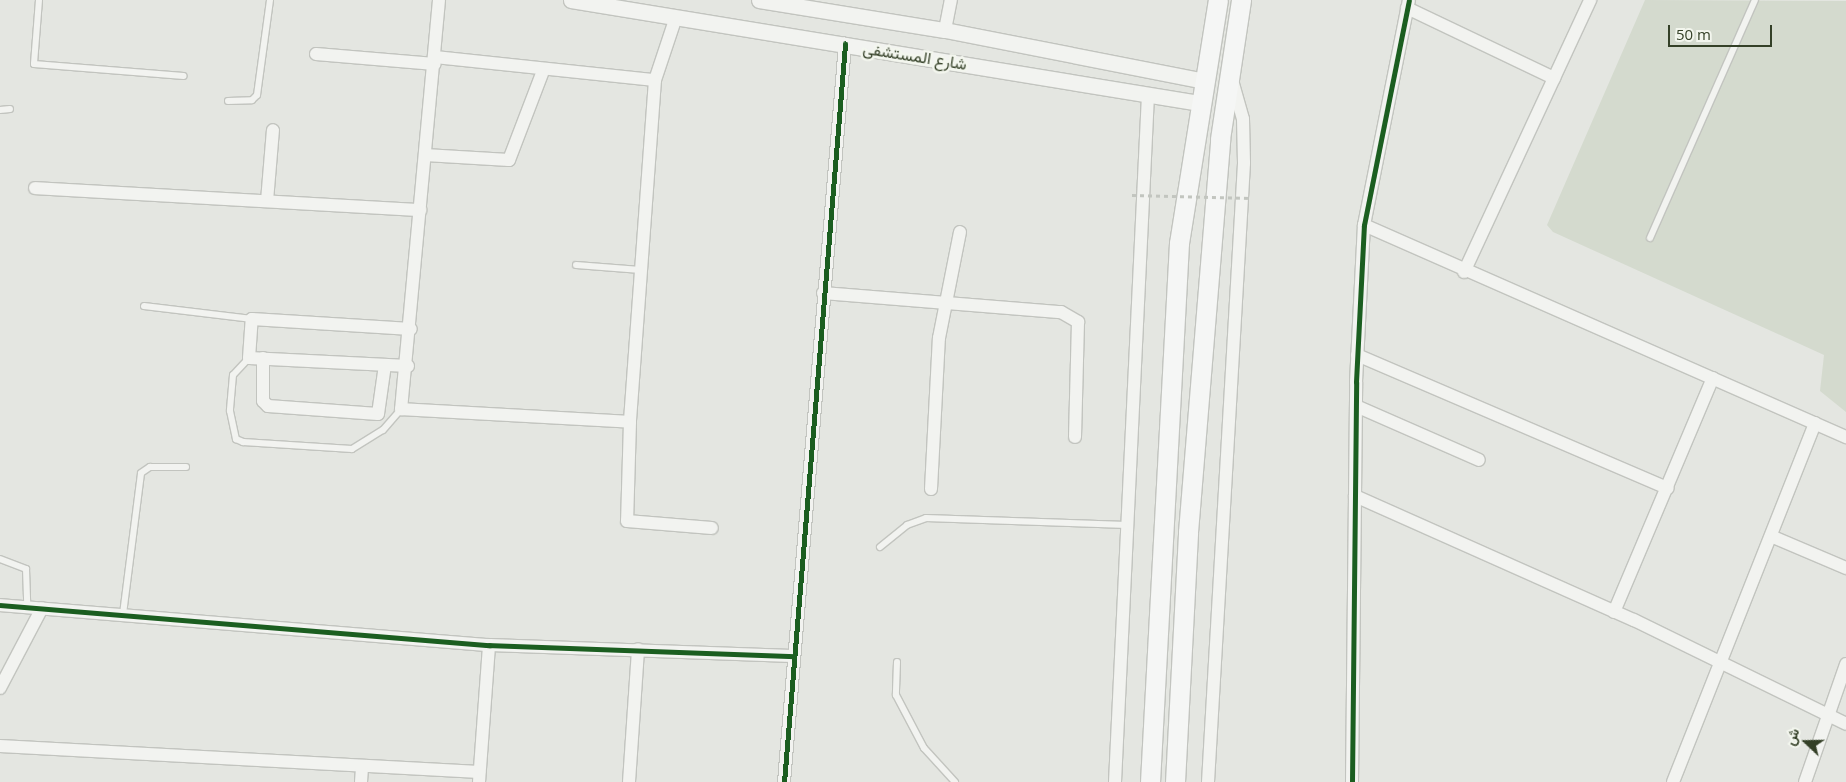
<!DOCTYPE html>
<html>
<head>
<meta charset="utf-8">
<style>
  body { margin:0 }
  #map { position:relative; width:1846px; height:782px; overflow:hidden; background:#e4e6e1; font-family:"Open Sans",Vazirmatn,sans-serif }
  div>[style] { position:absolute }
  .built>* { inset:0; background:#d4dace }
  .roads { filter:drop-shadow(1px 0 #c2c4bf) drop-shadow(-1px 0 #c2c4bf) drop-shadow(0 1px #c2c4bf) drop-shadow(0 -1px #c2c4bf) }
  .service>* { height:6px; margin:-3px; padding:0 3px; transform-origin:3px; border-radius:3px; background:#f2f3f0 }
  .minor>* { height:12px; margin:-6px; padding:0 6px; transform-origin:6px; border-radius:6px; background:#f2f3f0 }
  .tertiary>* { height:15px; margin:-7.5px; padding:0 7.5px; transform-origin:7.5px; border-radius:7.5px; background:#f2f3f0 }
  .primary>* { height:19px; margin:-9.5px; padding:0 9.5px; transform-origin:9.5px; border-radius:9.5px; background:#f5f6f5 }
  .path-bridge>* { height:2.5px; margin-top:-1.25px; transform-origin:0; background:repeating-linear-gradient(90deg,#c2c5bf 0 4px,transparent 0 8px) }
  .cycleway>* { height:5px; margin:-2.5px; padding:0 2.5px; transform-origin:2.5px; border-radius:2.5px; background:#1b5e20 }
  span { translate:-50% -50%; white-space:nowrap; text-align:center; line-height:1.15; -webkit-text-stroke:5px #f3f6ee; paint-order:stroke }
  .street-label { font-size:16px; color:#344027 }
  .north { position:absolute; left:1781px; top:717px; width:50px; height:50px; -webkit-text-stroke:4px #f3f6ee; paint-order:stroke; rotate:291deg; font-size:14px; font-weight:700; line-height:20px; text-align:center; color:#344027 }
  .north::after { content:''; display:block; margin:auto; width:18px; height:22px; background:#344027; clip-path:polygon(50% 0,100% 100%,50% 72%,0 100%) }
  .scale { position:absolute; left:1668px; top:25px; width:104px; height:22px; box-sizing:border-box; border:2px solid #344027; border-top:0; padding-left:6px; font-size:15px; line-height:18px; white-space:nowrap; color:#344027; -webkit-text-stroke:4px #f3f6ee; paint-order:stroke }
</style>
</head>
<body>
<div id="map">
  <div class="built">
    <div style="clip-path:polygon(1645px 0,1846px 1px,1846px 412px,1820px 391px,1824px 355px,1553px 232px,1547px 225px)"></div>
  </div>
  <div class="roads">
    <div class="service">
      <div style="left:39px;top:0;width:64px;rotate:94.5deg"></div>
      <div style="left:34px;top:64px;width:150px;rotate:4.6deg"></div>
      <div style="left:228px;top:101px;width:24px;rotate:-2deg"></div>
      <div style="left:252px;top:100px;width:7px;rotate:-45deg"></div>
      <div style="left:257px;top:95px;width:96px;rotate:-82.2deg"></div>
      <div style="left:0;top:110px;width:10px;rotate:-6deg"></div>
      <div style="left:1650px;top:238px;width:260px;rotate:-66.2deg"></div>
      <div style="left:576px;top:265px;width:65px;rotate:4.4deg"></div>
      <div style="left:144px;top:306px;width:109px;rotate:6.9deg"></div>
      <div style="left:249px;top:358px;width:23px;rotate:133deg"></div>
      <div style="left:233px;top:375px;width:36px;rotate:95deg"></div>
      <div style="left:230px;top:411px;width:29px;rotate:78deg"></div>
      <div style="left:236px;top:439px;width:8px;rotate:23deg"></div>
      <div style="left:243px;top:442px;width:109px;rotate:3.7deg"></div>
      <div style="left:352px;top:449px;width:36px;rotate:-32deg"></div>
      <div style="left:383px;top:430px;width:28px;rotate:-49deg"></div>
      <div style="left:880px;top:547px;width:35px;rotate:-39deg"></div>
      <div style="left:907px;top:525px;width:20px;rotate:-20deg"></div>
      <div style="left:926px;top:518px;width:201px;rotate:2deg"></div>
      <div style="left:0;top:559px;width:28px;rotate:21deg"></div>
      <div style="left:26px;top:569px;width:37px;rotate:88deg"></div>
      <div style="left:123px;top:614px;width:142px;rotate:-82.7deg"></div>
      <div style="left:141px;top:473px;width:11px;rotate:-34deg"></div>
      <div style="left:150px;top:467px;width:36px"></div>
      <div style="left:897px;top:662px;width:33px;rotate:92deg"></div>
      <div style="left:896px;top:695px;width:60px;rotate:62.2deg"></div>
      <div style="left:924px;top:748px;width:46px;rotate:47.6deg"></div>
    </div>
    <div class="minor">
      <div style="left:439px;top:0;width:411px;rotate:95.3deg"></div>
      <div style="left:401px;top:409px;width:229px;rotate:3.2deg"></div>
      <div style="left:1407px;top:8px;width:163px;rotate:25.5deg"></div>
      <div style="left:676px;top:17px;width:66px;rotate:108.4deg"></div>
      <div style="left:655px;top:80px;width:343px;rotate:94.2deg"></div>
      <div style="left:630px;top:422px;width:99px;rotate:91.7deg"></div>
      <div style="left:627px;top:521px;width:85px;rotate:4.7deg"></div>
      <div style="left:945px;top:30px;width:31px;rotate:-79deg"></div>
      <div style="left:316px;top:54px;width:119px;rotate:4.8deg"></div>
      <div style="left:435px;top:57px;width:221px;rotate:6deg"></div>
      <div style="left:425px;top:155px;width:84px;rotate:3.4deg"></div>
      <div style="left:509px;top:160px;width:95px;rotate:-69.1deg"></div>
      <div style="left:35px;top:188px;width:386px;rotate:3.3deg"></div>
      <div style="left:267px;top:201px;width:71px;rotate:-85.2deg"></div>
      <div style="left:1364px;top:225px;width:527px;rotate:23.74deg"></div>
      <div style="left:1464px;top:272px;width:300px;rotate:-65.1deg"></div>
      <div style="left:823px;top:293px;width:239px;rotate:4.6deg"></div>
      <div style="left:1061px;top:312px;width:20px;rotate:30deg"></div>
      <div style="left:1078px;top:322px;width:115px;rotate:91.5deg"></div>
      <div style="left:1357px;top:355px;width:338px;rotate:23.2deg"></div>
      <div style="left:263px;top:358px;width:43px;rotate:90deg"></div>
      <div style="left:263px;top:401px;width:7px;rotate:45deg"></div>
      <div style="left:268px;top:406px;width:110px;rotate:4.2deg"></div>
      <div style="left:378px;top:414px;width:49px;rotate:-81.9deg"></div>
      <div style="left:408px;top:366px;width:159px;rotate:-177.1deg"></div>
      <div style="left:249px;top:358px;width:39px;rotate:-86deg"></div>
      <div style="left:252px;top:319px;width:159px;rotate:3.6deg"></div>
      <div style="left:1356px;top:406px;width:134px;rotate:23.7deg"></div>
      <div style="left:931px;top:489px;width:151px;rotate:-87deg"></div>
      <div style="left:939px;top:338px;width:108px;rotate:-78.8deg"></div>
      <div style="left:1355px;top:496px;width:305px;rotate:24deg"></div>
      <div style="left:1634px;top:620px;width:236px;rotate:26.1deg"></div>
      <div style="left:1771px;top:536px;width:82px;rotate:23.1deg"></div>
      <div style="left:0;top:605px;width:491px;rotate:4.7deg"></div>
      <div style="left:489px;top:645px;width:304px;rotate:2.1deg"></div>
      <div style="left:1614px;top:612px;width:254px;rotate:-67.1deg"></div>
      <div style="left:0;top:688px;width:90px;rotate:-62.3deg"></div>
      <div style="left:0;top:746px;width:480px;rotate:3.1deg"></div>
      <div style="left:361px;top:782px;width:14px;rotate:-86deg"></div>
      <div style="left:479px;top:782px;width:137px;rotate:-85.8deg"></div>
      <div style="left:629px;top:782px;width:133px;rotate:-86.1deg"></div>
      <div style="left:784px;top:782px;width:741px;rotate:-85.27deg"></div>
      <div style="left:1115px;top:782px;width:688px;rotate:-87.25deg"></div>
      <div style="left:1208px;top:782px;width:620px;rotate:-86.67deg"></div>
      <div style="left:1244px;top:163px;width:44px;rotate:-91.3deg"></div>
      <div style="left:1243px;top:119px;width:41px;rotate:-105.8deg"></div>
      <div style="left:1352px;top:782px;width:400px;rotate:-89.4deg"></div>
      <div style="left:1356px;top:382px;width:157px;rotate:-87.1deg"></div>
      <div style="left:1364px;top:225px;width:229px;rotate:-78.7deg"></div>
      <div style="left:1673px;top:782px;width:386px;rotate:-68.4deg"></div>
      <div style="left:1805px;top:782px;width:125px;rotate:-70.8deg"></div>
    </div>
    <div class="tertiary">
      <div style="left:571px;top:0;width:636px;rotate:9.31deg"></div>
      <div style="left:759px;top:0;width:188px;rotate:9.2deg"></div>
      <div style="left:945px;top:30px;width:264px;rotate:11.1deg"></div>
    </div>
    <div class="primary">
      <div style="left:1150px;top:782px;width:540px;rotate:-86.92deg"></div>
      <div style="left:1179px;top:243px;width:246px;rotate:-80.9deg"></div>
      <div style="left:1175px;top:782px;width:250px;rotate:-87deg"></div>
      <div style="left:1188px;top:532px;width:394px;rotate:-85.3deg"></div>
      <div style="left:1220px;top:139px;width:141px;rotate:-81.4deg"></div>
    </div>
  </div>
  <div class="path-bridge">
    <div style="left:1132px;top:195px;width:120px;rotate:1.4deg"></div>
  </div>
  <div class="cycleway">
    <div style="left:0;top:605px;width:491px;rotate:4.7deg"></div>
    <div style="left:489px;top:645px;width:304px;rotate:2.1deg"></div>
    <div style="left:784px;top:782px;width:741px;rotate:-85.27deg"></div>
    <div style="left:1352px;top:782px;width:400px;rotate:-89.4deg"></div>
    <div style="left:1356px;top:382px;width:157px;rotate:-87.1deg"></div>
    <div style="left:1364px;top:225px;width:229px;rotate:-78.7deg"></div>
  </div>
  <div class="street-label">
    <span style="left:915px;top:56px;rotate:9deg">شارع المستشفى</span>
  </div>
  <div class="north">ش</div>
  <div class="scale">50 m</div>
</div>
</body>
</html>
